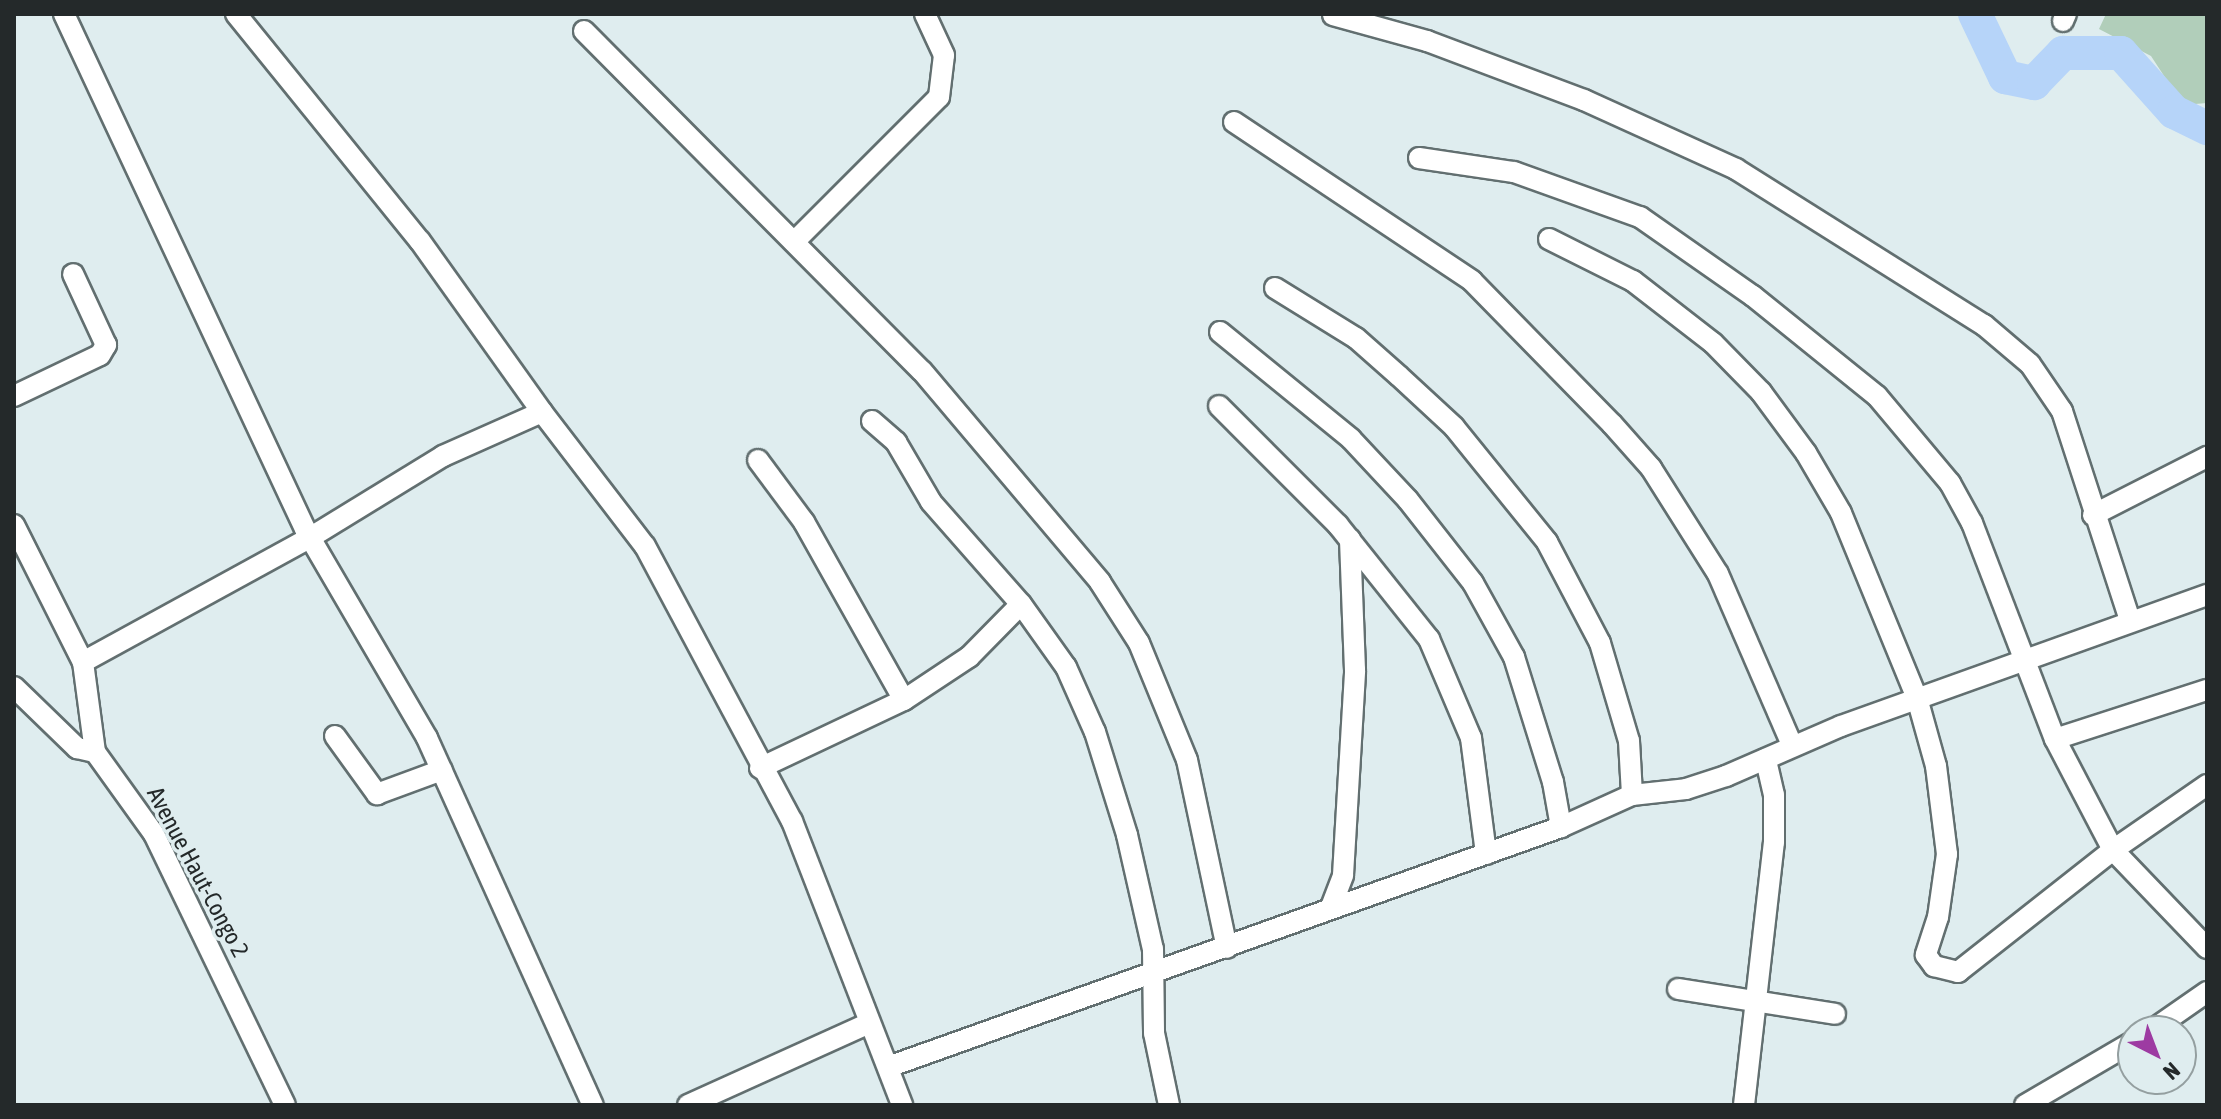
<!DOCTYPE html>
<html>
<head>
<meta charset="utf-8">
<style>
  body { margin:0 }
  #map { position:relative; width:2221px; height:1119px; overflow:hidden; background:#dfedef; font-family:"Asap Condensed",sans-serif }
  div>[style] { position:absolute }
  .green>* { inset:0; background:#b1ceba }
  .river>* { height:34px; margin:-17px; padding:0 17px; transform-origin:17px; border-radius:17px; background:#b6d4f9 }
  .roads { filter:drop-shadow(2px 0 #626f70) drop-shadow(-2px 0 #626f70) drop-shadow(0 2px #626f70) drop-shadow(0 -2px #626f70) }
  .street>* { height:20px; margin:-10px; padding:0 10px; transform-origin:10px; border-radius:10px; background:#fff }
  span { translate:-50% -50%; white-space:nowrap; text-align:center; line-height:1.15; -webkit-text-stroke:7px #dfedef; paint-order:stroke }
  .street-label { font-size:24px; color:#24292a }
  .frame { position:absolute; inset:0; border:16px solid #24292a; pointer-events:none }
  .north { position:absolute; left:2117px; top:1015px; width:80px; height:80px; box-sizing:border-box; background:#dfedef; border:2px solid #949fa0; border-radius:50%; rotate:138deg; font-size:22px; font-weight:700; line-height:32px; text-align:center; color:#24292a }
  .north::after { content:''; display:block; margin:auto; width:28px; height:36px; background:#9d3ba2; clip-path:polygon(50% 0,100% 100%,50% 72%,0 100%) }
</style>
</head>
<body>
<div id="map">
  <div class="green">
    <div style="clip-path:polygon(2106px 14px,2207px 14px,2207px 103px,2183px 105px,2151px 56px,2099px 29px)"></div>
  </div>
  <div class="river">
    <div style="left:1975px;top:14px;width:70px;rotate:64.5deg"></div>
    <div style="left:2005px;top:77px;width:30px;rotate:12deg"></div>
    <div style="left:2034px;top:83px;width:42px;rotate:-46deg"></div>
    <div style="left:2063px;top:53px;width:58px"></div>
    <div style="left:2121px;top:53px;width:79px;rotate:48.1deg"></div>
    <div style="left:2174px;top:112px;width:37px;rotate:26deg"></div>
  </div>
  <div class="roads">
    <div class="street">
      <div style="left:64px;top:14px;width:569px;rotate:64.92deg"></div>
      <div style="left:305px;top:529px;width:242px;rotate:59.7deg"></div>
      <div style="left:427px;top:738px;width:403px;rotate:65.7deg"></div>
      <div style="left:236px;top:14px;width:292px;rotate:51deg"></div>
      <div style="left:420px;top:241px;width:210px;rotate:54.5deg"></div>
      <div style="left:1333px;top:15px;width:98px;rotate:15.5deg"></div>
      <div style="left:1427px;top:41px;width:168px;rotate:20.6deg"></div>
      <div style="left:1584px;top:100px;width:167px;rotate:24.4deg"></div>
      <div style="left:1736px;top:169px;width:293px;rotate:32.2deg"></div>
      <div style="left:1984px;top:325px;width:60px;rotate:40.3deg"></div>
      <div style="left:2030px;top:364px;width:57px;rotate:55.8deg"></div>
      <div style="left:2062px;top:411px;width:220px;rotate:72deg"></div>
      <div style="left:2063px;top:21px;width:8px;rotate:-67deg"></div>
      <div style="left:584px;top:31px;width:479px;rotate:45.2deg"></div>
      <div style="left:922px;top:371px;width:276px;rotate:49.8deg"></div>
      <div style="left:1100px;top:582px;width:72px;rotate:57.4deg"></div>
      <div style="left:1139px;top:643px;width:126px;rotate:67.7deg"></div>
      <div style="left:1187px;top:760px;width:192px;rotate:78deg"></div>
      <div style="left:1234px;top:122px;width:286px;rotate:33.7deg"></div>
      <div style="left:1472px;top:281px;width:200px;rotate:45.6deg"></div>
      <div style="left:1612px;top:424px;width:59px;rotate:48.4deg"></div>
      <div style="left:1651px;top:468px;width:125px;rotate:57.7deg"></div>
      <div style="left:1718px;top:574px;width:186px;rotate:66.6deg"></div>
      <div style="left:1419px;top:158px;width:96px;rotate:8.4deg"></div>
      <div style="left:1514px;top:172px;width:134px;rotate:19.7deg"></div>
      <div style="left:1640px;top:217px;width:138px;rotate:35deg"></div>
      <div style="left:1753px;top:296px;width:159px;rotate:38.9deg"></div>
      <div style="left:1877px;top:396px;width:114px;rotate:50deg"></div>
      <div style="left:1950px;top:483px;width:46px;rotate:61.2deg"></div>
      <div style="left:1972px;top:523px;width:231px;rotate:69deg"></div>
      <div style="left:2055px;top:739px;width:125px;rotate:62.4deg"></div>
      <div style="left:2113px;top:850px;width:136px;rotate:46.2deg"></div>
      <div style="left:1549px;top:239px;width:94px;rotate:26.6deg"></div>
      <div style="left:1633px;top:281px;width:101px;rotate:37.8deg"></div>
      <div style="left:1713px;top:343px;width:69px;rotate:45.6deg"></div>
      <div style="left:1761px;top:392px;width:76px;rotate:53.6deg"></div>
      <div style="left:1806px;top:453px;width:69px;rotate:59.7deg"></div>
      <div style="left:1841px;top:513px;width:200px;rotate:67.7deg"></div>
      <div style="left:1917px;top:698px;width:71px;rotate:74.4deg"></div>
      <div style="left:1936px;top:766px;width:89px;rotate:82.9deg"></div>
      <div style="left:1947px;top:854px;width:64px;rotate:98.1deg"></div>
      <div style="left:1938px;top:917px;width:40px;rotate:108deg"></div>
      <div style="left:1926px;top:955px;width:14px;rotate:54deg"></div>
      <div style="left:1934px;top:966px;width:25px;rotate:14deg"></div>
      <div style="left:1958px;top:972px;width:197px;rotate:-38.2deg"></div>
      <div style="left:2113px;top:850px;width:114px;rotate:-34.7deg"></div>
      <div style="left:794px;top:242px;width:205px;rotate:-45deg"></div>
      <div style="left:939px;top:97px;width:42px;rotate:-83.2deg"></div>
      <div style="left:944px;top:55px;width:45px;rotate:-114.9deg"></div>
      <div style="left:1275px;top:288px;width:95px;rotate:31.7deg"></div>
      <div style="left:1356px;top:338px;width:57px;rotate:41.5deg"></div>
      <div style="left:1399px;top:376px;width:75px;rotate:42.8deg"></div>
      <div style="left:1454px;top:427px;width:148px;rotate:51deg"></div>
      <div style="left:1547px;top:542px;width:114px;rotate:62.3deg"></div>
      <div style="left:1600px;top:643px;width:102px;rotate:73.5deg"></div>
      <div style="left:1629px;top:741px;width:54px;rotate:86.8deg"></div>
      <div style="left:1220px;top:332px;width:169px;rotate:39.2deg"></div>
      <div style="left:1351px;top:439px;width:83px;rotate:46.9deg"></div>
      <div style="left:1408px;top:500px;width:105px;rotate:51.9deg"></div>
      <div style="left:1473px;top:583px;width:85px;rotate:61deg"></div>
      <div style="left:1514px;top:657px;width:131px;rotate:72.7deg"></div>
      <div style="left:1553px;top:782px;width:46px;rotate:79.9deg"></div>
      <div style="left:14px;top:396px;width:95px;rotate:-25.5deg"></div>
      <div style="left:100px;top:355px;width:12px;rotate:-59deg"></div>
      <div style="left:106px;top:345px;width:78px;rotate:-114.9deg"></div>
      <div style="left:1219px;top:406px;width:168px;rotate:45deg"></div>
      <div style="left:1338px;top:525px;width:146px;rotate:51.4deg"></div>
      <div style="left:1429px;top:639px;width:108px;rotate:67deg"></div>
      <div style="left:1471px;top:738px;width:117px;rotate:82.6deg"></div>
      <div style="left:872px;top:421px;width:32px;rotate:41deg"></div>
      <div style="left:896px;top:442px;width:69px;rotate:59.7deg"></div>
      <div style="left:931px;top:502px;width:136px;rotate:48.6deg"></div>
      <div style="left:1021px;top:604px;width:77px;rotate:54.5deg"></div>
      <div style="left:1066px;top:667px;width:71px;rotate:66deg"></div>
      <div style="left:1095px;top:732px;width:108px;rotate:72.7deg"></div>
      <div style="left:1127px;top:835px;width:117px;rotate:77.2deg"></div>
      <div style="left:1153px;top:949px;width:84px;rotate:89.3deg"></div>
      <div style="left:1154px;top:1033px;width:74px;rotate:78.2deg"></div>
      <div style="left:758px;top:460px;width:77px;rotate:53.4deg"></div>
      <div style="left:804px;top:522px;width:204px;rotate:60.7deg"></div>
      <div style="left:2093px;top:515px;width:128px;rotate:-27deg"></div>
      <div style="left:14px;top:525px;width:153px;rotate:63.3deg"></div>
      <div style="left:14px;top:687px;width:88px;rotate:44.1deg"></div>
      <div style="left:77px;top:748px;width:18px;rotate:13deg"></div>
      <div style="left:335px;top:736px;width:72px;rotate:54.1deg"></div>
      <div style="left:377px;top:794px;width:69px;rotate:-20.3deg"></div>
      <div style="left:2055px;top:739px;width:160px;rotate:-17.9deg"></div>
      <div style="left:760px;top:768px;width:159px;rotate:-25.3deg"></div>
      <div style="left:904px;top:700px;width:78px;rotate:-33.5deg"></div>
      <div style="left:969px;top:657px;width:74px;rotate:-45.5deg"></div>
      <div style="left:1331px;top:907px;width:34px;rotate:-69deg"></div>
      <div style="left:1343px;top:875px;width:205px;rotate:-86.6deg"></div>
      <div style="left:1355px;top:670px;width:131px;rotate:-92.2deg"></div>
      <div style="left:1678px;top:989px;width:159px;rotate:9deg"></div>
      <div style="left:2151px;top:1031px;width:68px;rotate:-34.9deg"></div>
      <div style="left:888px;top:1067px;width:715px;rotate:-19.63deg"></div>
      <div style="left:1561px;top:827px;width:78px;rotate:-24.3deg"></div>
      <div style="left:1632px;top:795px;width:54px;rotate:-6.3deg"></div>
      <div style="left:1686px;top:789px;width:42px;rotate:-18deg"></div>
      <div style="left:1726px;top:776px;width:125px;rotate:-23.5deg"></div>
      <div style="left:1841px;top:726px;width:389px;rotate:-19.7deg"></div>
      <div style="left:285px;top:1105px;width:301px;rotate:-115.8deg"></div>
      <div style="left:154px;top:834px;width:101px;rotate:-125.7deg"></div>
      <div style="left:95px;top:752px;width:91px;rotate:-97.6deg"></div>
      <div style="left:83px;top:662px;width:260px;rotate:-28.7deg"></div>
      <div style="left:311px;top:537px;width:155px;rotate:-31.5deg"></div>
      <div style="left:443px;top:456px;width:108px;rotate:-24deg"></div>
      <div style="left:542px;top:412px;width:169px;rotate:52.5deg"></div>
      <div style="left:645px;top:546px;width:312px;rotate:61.9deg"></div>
      <div style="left:792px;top:821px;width:305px;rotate:68.8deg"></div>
      <div style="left:688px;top:1105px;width:196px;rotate:-24.3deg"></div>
      <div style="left:1744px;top:1105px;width:265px;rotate:-83.5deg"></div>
      <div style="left:1774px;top:842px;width:47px;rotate:-90deg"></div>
      <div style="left:1774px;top:795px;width:37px;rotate:-103deg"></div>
      <div style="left:2025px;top:1105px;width:125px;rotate:-30.3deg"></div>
    </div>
  </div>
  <div class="street-label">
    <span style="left:198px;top:872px;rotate:62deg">Avenue Haut-Congo 2</span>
  </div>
  <div class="frame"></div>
  <div class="north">N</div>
</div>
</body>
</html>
